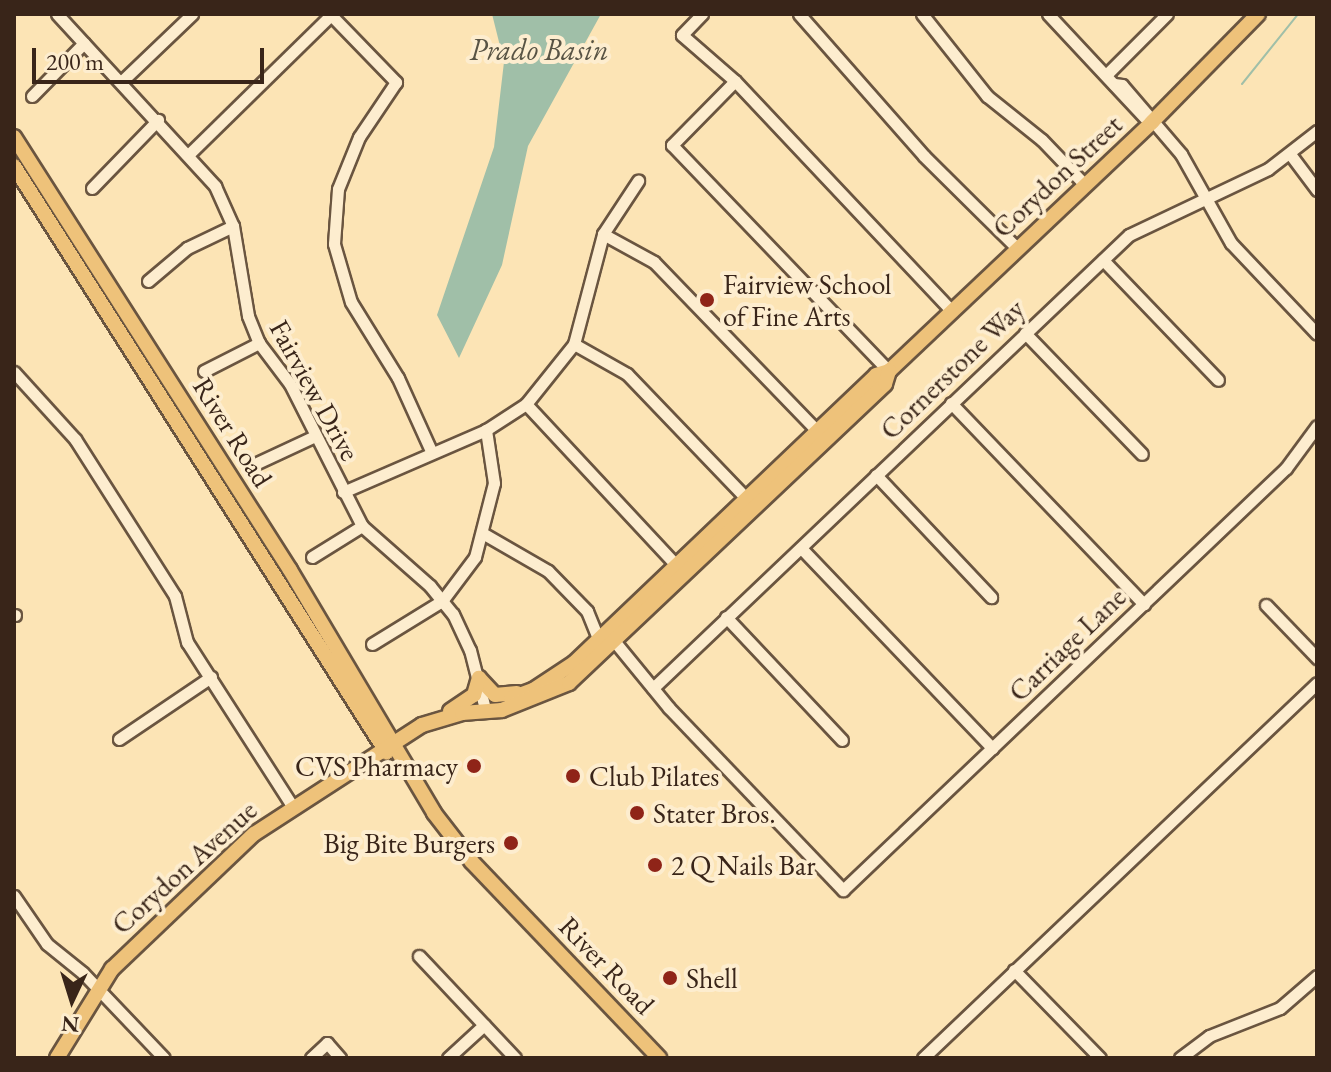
<!DOCTYPE html>
<html>
<head>
<meta charset="utf-8">
<style>
  body { margin:0 }
  #map { position:relative; width:1331px; height:1072px; overflow:hidden; background:#fce4b5; font-family:"EB Garamond",serif }
  div>[style] { position:absolute }
  .water>* { inset:0; background:#a0bfa8 }
  .stream>* { height:2px; margin:-1px; padding:0 1px; transform-origin:1px; border-radius:1px; background:#a0bfa8 }
  .roads { filter:drop-shadow(2px 0 #6a5540) drop-shadow(-2px 0 #6a5540) drop-shadow(0 2px #6a5540) drop-shadow(0 -2px #6a5540) }
  .minor>* { height:11px; margin:-5.5px; padding:0 5.5px; transform-origin:5.5px; border-radius:5.5px; background:#fdedcf }
  .major>* { height:14px; margin:-7px; padding:0 7px; transform-origin:7px; border-radius:7px; background:#eec27a }
  .dots>* { width:22px; height:22px; translate:-50% -50%; box-sizing:border-box; border:4px solid #fdedcf; border-radius:50% }
  span { translate:-50% -50%; white-space:nowrap; text-align:center; line-height:1.15; -webkit-text-stroke:8px #fdedcf; paint-order:stroke }
  .street-label { font-size:28px; color:#392519 }
  .poi-label { font-size:28px; color:#392519 }
  .left { translate:0 -50%; text-align:left }
  .right { translate:-100% -50%; text-align:right }
  .water-label { font-size:30px; color:#585344; font-style:italic }
  .frame { position:absolute; inset:0; border:16px solid #392519; pointer-events:none }
  .north { position:absolute; left:32px; top:960px; width:80px; height:80px; -webkit-text-stroke:6px #fdedcf; paint-order:stroke; rotate:184deg; font-size:22px; font-weight:700; line-height:32px; text-align:center; color:#392519 }
  .north::after { content:''; display:block; margin:auto; width:28px; height:36px; background:#392519; clip-path:polygon(50% 0,100% 100%,50% 72%,0 100%) }
  .scale { position:absolute; left:32px; top:48px; width:232px; height:36px; box-sizing:border-box; border:4px solid #392519; border-top:0; padding-left:10px; font-size:24px; line-height:28px; white-space:nowrap; color:#392519; -webkit-text-stroke:6px #fdedcf; paint-order:stroke }
</style>
</head>
<body>
<div id="map">
  <div class="water">
    <div style="clip-path:polygon(492px 14px,601px 14px,528px 146px,502px 265px,459px 358px,437px 315px,494px 147px,504px 62px)"></div>
  </div>
  <div class="stream">
    <div style="left:1242px;top:84px;width:90px;rotate:-51.3deg"></div>
  </div>
  <div class="roads">
    <div class="minor">
      <div style="left:57px;top:14px;width:234px;rotate:47.4deg"></div>
      <div style="left:215px;top:186px;width:44px;rotate:65.8deg"></div>
      <div style="left:233px;top:226px;width:91px;rotate:80.5deg"></div>
      <div style="left:248px;top:316px;width:29px;rotate:68deg"></div>
      <div style="left:259px;top:343px;width:51px;rotate:52.9deg"></div>
      <div style="left:290px;top:384px;width:159px;rotate:63.1deg"></div>
      <div style="left:362px;top:526px;width:91px;rotate:41.4deg"></div>
      <div style="left:430px;top:586px;width:36px;rotate:51deg"></div>
      <div style="left:453px;top:614px;width:40px;rotate:65deg"></div>
      <div style="left:470px;top:650px;width:61px;rotate:75.7deg"></div>
      <div style="left:330px;top:14px;width:95px;rotate:45.9deg"></div>
      <div style="left:396px;top:82px;width:66px;rotate:123.9deg"></div>
      <div style="left:359px;top:137px;width:56px;rotate:112deg"></div>
      <div style="left:338px;top:189px;width:55px;rotate:94.2deg"></div>
      <div style="left:334px;top:244px;width:60px;rotate:73.7deg"></div>
      <div style="left:351px;top:302px;width:89px;rotate:58.3deg"></div>
      <div style="left:398px;top:378px;width:82px;rotate:65.6deg"></div>
      <div style="left:702px;top:14px;width:29px;rotate:134deg"></div>
      <div style="left:682px;top:35px;width:70px;rotate:41deg"></div>
      <div style="left:735px;top:81px;width:316px;rotate:46.7deg"></div>
      <div style="left:799px;top:14px;width:189px;rotate:48.6deg"></div>
      <div style="left:924px;top:156px;width:132px;rotate:44.7deg"></div>
      <div style="left:922px;top:14px;width:105px;rotate:51.6deg"></div>
      <div style="left:987px;top:96px;width:70px;rotate:38.7deg"></div>
      <div style="left:1042px;top:140px;width:62px;rotate:46.3deg"></div>
      <div style="left:1048px;top:14px;width:142px;rotate:47deg"></div>
      <div style="left:1106px;top:75px;width:86px;rotate:-45deg"></div>
      <div style="left:122px;top:81px;width:97px;rotate:-43.7deg"></div>
      <div style="left:735px;top:81px;width:90px;rotate:134.5deg"></div>
      <div style="left:672px;top:145px;width:313px;rotate:46.2deg"></div>
      <div style="left:1114px;top:84px;width:8px;rotate:7deg"></div>
      <div style="left:1122px;top:85px;width:91px;rotate:49.5deg"></div>
      <div style="left:1181px;top:154px;width:102px;rotate:60.7deg"></div>
      <div style="left:1231px;top:243px;width:125px;rotate:46.6deg"></div>
      <div style="left:32px;top:96px;width:74px;rotate:-45.5deg"></div>
      <div style="left:189px;top:154px;width:199px;rotate:-44.4deg"></div>
      <div style="left:1290px;top:154px;width:45px;rotate:53.1deg"></div>
      <div style="left:92px;top:188px;width:95px;rotate:-45.9deg"></div>
      <div style="left:603px;top:234px;width:58px;rotate:28.8deg"></div>
      <div style="left:654px;top:262px;width:235px;rotate:46deg"></div>
      <div style="left:1103px;top:260px;width:166px;rotate:46.2deg"></div>
      <div style="left:148px;top:281px;width:51px;rotate:-40.2deg"></div>
      <div style="left:187px;top:248px;width:51px;rotate:-25.6deg"></div>
      <div style="left:1025px;top:333px;width:168px;rotate:46deg"></div>
      <div style="left:574px;top:344px;width:61px;rotate:29.5deg"></div>
      <div style="left:627px;top:374px;width:172px;rotate:46.2deg"></div>
      <div style="left:204px;top:371px;width:62px;rotate:-27deg"></div>
      <div style="left:14px;top:372px;width:91px;rotate:47.7deg"></div>
      <div style="left:75px;top:439px;width:186px;rotate:57.5deg"></div>
      <div style="left:175px;top:596px;width:48px;rotate:75.4deg"></div>
      <div style="left:187px;top:642px;width:196px;rotate:57.3deg"></div>
      <div style="left:951px;top:403px;width:279px;rotate:46.2deg"></div>
      <div style="left:526px;top:404px;width:220px;rotate:47deg"></div>
      <div style="left:257px;top:463px;width:64px;rotate:-25deg"></div>
      <div style="left:876px;top:475px;width:168px;rotate:46.7deg"></div>
      <div style="left:343px;top:492px;width:156px;rotate:-23.4deg"></div>
      <div style="left:486px;top:430px;width:48px;rotate:-33deg"></div>
      <div style="left:526px;top:404px;width:77px;rotate:-51.3deg"></div>
      <div style="left:574px;top:344px;width:114px;rotate:-75.2deg"></div>
      <div style="left:603px;top:234px;width:64px;rotate:-56.6deg"></div>
      <div style="left:484px;top:534px;width:74px;rotate:30deg"></div>
      <div style="left:548px;top:571px;width:56px;rotate:45.7deg"></div>
      <div style="left:587px;top:611px;width:32px;rotate:68deg"></div>
      <div style="left:801px;top:548px;width:277px;rotate:46.3deg"></div>
      <div style="left:312px;top:557px;width:59px;rotate:-31.8deg"></div>
      <div style="left:1266px;top:605px;width:74px;rotate:46.1deg"></div>
      <div style="left:14px;top:615px;width:1px"></div>
      <div style="left:726px;top:617px;width:169px;rotate:46.7deg"></div>
      <div style="left:615px;top:642px;width:85px;rotate:50.7deg"></div>
      <div style="left:669px;top:708px;width:252px;rotate:46.3deg"></div>
      <div style="left:843px;top:890px;width:612px;rotate:-43.61deg"></div>
      <div style="left:1286px;top:468px;width:52px;rotate:-53.6deg"></div>
      <div style="left:372px;top:644px;width:82px;rotate:-31.6deg"></div>
      <div style="left:442px;top:601px;width:55px;rotate:-53.1deg"></div>
      <div style="left:475px;top:557px;width:76px;rotate:-75.6deg"></div>
      <div style="left:494px;top:483px;width:54px;rotate:-98.6deg"></div>
      <div style="left:653px;top:688px;width:657px;rotate:-43.58deg"></div>
      <div style="left:1129px;top:235px;width:154px;rotate:-25.4deg"></div>
      <div style="left:1268px;top:169px;width:62px;rotate:-37.8deg"></div>
      <div style="left:119px;top:739px;width:111px;rotate:-34deg"></div>
      <div style="left:14px;top:896px;width:58px;rotate:55.5deg"></div>
      <div style="left:47px;top:944px;width:46px;rotate:38.9deg"></div>
      <div style="left:83px;top:973px;width:117px;rotate:46.4deg"></div>
      <div style="left:419px;top:956px;width:140px;rotate:46.7deg"></div>
      <div style="left:1014px;top:970px;width:123px;rotate:45.7deg"></div>
      <div style="left:311px;top:1058px;width:22px;rotate:-43deg"></div>
      <div style="left:327px;top:1043px;width:20px;rotate:49deg"></div>
      <div style="left:448px;top:1058px;width:49px;rotate:-42.5deg"></div>
      <div style="left:923px;top:1058px;width:544px;rotate:-43.58deg"></div>
      <div style="left:1180px;top:1058px;width:36px;rotate:-37deg"></div>
      <div style="left:1209px;top:1036px;width:76px;rotate:-21.5deg"></div>
      <div style="left:1280px;top:1008px;width:49px;rotate:-40.9deg"></div>
    </div>
    <div class="major">
      <div style="left:14px;top:137px;width:513px;rotate:57.49deg"></div>
      <div style="left:290px;top:570px;width:282px;rotate:59.3deg"></div>
      <div style="left:434px;top:813px;width:62px;rotate:52.2deg"></div>
      <div style="left:472px;top:862px;width:271px;rotate:46.3deg"></div>
      <div style="left:14px;top:166px;width:695px;rotate:57.57deg"></div>
      <div style="left:479px;top:678px;width:23px;rotate:47deg"></div>
      <div style="left:495px;top:695px;width:22px;rotate:-5deg"></div>
      <div style="left:511px;top:698px;width:23px;rotate:-20deg"></div>
      <div style="left:533px;top:690px;width:49px;rotate:-33.4deg"></div>
      <div style="left:574px;top:663px;width:417px;rotate:-43.6deg"></div>
      <div style="left:876px;top:375px;width:14px;rotate:-17deg"></div>
      <div style="left:889px;top:371px;width:362px;rotate:-43.4deg"></div>
      <div style="left:1152px;top:122px;width:151px;rotate:-45.5deg"></div>
      <div style="left:450px;top:711px;width:29px;rotate:-34deg"></div>
      <div style="left:474px;top:695px;width:18px;rotate:-74deg"></div>
      <div style="left:57px;top:1058px;width:105px;rotate:-58.3deg"></div>
      <div style="left:112px;top:969px;width:196px;rotate:-43.6deg"></div>
      <div style="left:254px;top:834px;width:200px;rotate:-33deg"></div>
      <div style="left:422px;top:725px;width:42px;rotate:-16.7deg"></div>
      <div style="left:462px;top:713px;width:40px;rotate:-4.3deg"></div>
      <div style="left:502px;top:710px;width:72px;rotate:-21.9deg"></div>
      <div style="left:569px;top:683px;width:435px;rotate:-43.4deg"></div>
      <div style="left:885px;top:384px;width:14px;rotate:-73deg"></div>
    </div>
  </div>
  <div class="dots">
    <div style="left:707px;top:300px;background:#8f2418"></div>
    <div style="left:474px;top:766px;background:#8f2418"></div>
    <div style="left:573px;top:776px;background:#8f2418"></div>
    <div style="left:637px;top:813px;background:#8f2418"></div>
    <div style="left:511px;top:843px;background:#8f2418"></div>
    <div style="left:655px;top:865px;background:#8f2418"></div>
    <div style="left:670px;top:978px;background:#8f2418"></div>
  </div>
  <div class="street-label">
    <span style="left:1057px;top:176px;rotate:-43deg">Corydon Street</span>
    <span style="left:952px;top:369px;rotate:-44deg">Cornerstone Way</span>
    <span style="left:315px;top:390px;rotate:61deg">Fairview Drive</span>
    <span style="left:233px;top:432px;rotate:58deg">River Road</span>
    <span style="left:1067px;top:644px;rotate:-44deg">Carriage Lane</span>
    <span style="left:184px;top:867px;rotate:-42deg">Corydon Avenue</span>
    <span style="left:607px;top:965px;rotate:46deg">River Road</span>
  </div>
  <div class="poi-label">
    <span class="left" style="left:723px;top:300px">Fairview School<br>of Fine Arts</span>
    <span class="right" style="left:458px;top:766px">CVS Pharmacy</span>
    <span class="left" style="left:589px;top:776px">Club Pilates</span>
    <span class="left" style="left:653px;top:813px">Stater Bros.</span>
    <span class="right" style="left:495px;top:843px">Big Bite Burgers</span>
    <span class="left" style="left:671px;top:865px">2 Q Nails Bar</span>
    <span class="left" style="left:686px;top:978px">Shell</span>
  </div>
  <div class="water-label">
    <span style="left:539px;top:50px">Prado Basin</span>
  </div>
  <div class="frame"></div>
  <div class="north">N</div>
  <div class="scale">200 m</div>
</div>
</body>
</html>
